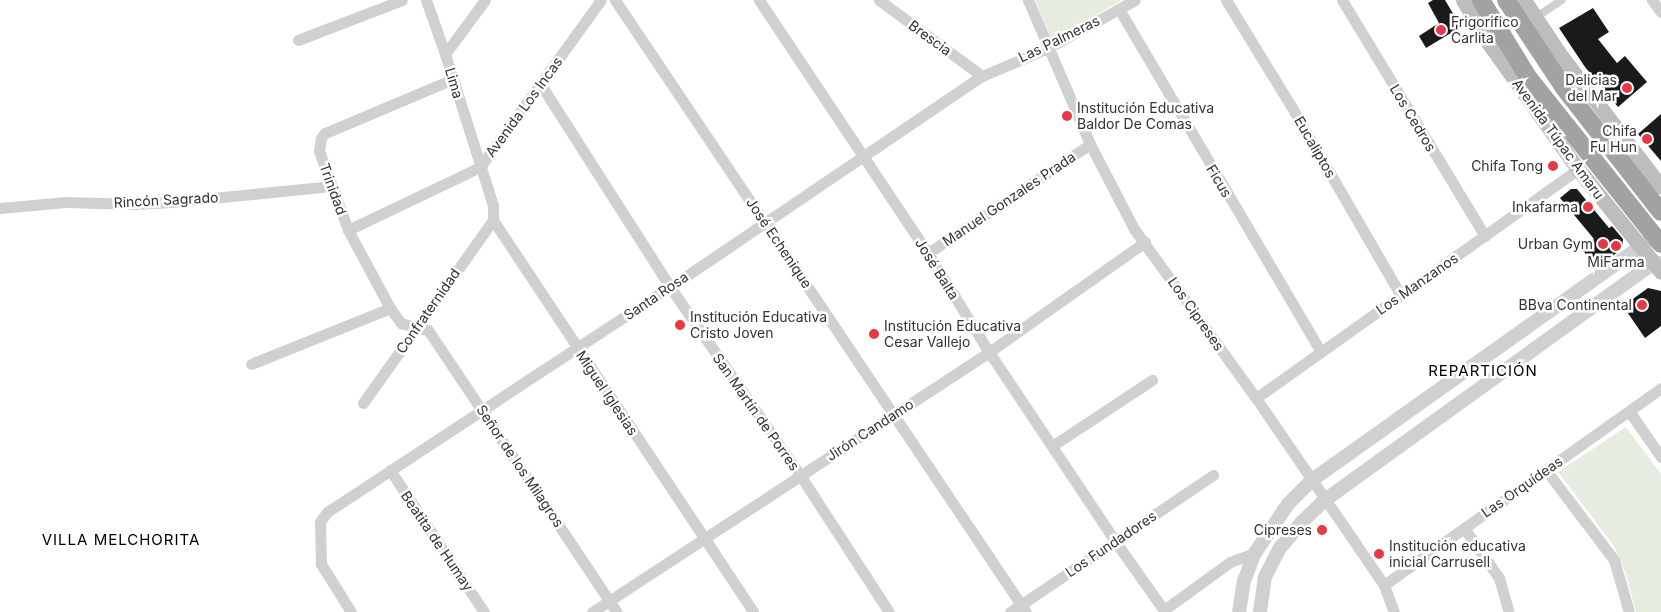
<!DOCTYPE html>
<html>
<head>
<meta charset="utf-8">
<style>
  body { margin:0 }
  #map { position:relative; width:1661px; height:612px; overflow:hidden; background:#fff; font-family:Inter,sans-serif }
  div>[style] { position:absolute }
  .green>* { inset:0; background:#e6ecdf }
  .building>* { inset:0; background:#1a1a1a }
  .pedestrian>* { height:8px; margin:-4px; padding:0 4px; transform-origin:4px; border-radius:4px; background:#d0d0d0 }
  .minor>* { height:11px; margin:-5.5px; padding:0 5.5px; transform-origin:5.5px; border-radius:5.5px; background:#d0d0d0 }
  .tertiary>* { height:14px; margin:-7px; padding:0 7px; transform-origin:7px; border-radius:7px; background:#d0d0d0 }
  .secondary>* { height:15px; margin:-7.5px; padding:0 7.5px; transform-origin:7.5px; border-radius:7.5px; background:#bdbdbd }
  .trunk>* { height:18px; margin:-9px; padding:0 9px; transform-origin:9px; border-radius:9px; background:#a2a2a2 }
  .dots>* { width:14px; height:14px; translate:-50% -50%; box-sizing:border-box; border:2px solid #fff; border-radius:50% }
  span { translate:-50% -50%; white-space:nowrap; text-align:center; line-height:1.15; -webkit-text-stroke:5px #fff; paint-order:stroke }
  .poi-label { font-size:14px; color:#333 }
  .left { translate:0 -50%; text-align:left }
  .right { translate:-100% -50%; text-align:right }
  .street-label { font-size:14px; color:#333 }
  .neighbourhood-label { font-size:15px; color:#000; letter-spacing:1px }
</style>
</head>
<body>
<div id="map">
  <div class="green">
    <div style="clip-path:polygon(1035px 0,1122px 0,1052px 40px)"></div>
    <div style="clip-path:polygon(1626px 427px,1661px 474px,1661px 612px,1636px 612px,1626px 574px,1614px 546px,1558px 472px)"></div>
  </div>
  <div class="building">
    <div style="clip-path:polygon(1433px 0,1445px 0,1461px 27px,1426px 48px,1419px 36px,1439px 23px,1428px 3px)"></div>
    <div style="clip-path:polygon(1593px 8px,1609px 32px,1598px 39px,1617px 63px,1625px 56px,1647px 82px,1618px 107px,1585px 67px,1559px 28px)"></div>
    <div style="clip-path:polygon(1661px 114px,1661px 161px,1638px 134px)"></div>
    <div style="clip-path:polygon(1571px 189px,1577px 189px,1609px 228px,1612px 226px,1623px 239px,1622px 249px,1596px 268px,1582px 249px,1594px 239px,1560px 198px)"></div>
    <div style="clip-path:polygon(1648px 288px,1661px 291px,1661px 326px,1645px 338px,1623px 306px)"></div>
  </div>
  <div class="pedestrian">
    <div style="left:1535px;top:18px;width:32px;rotate:-34deg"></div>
  </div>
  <div class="minor">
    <div style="left:426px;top:0;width:57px;rotate:70.6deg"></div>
    <div style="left:445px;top:54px;width:135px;rotate:72.4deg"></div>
    <div style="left:486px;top:183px;width:24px;rotate:73deg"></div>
    <div style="left:493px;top:206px;width:14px;rotate:90deg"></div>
    <div style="left:493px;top:220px;width:470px;rotate:56.4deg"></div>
    <div style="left:615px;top:0;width:737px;rotate:56.12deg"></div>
    <div style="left:759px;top:0;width:304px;rotate:56.3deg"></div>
    <div style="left:928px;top:253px;width:116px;rotate:58.4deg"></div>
    <div style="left:989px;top:352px;width:227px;rotate:56.3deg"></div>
    <div style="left:1115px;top:541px;width:87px;rotate:54.8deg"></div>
    <div style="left:879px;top:0;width:128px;rotate:36.4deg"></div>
    <div style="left:1028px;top:0;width:157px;rotate:66.7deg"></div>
    <div style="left:1090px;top:144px;width:96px;rotate:62.6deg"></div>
    <div style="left:1134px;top:229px;width:208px;rotate:54.2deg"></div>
    <div style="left:1256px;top:398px;width:227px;rotate:55.6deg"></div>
    <div style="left:1384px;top:585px;width:29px;rotate:70deg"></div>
    <div style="left:1226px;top:0;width:124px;rotate:58.5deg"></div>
    <div style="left:1291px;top:106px;width:220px;rotate:59.9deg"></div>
    <div style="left:1342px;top:0;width:276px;rotate:58.8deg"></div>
    <div style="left:1652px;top:0;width:15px;rotate:53deg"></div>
    <div style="left:1119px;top:9px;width:398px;rotate:59.5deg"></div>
    <div style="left:298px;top:40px;width:111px;rotate:-21deg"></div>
    <div style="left:445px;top:54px;width:67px;rotate:-53.5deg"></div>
    <div style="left:453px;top:79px;width:139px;rotate:157.1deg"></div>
    <div style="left:325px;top:133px;width:6px;rotate:129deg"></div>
    <div style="left:321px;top:138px;width:13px;rotate:99deg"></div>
    <div style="left:319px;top:151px;width:84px;rotate:69.8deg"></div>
    <div style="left:348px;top:230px;width:89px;rotate:61.7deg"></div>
    <div style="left:390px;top:308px;width:19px;rotate:54deg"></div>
    <div style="left:401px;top:323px;width:28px;rotate:15deg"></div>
    <div style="left:428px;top:330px;width:339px;rotate:56.2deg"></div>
    <div style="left:541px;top:85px;width:240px;rotate:57.4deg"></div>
    <div style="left:670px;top:287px;width:229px;rotate:55.3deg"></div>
    <div style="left:800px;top:475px;width:163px;rotate:57deg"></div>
    <div style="left:0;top:208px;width:66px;rotate:-5.2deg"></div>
    <div style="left:66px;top:202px;width:69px;rotate:1.7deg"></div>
    <div style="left:135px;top:204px;width:37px;rotate:-3deg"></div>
    <div style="left:172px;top:202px;width:160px;rotate:-5.7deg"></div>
    <div style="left:348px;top:230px;width:146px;rotate:-25.5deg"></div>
    <div style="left:480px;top:167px;width:206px;rotate:-54.1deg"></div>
    <div style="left:928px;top:253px;width:195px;rotate:-33.9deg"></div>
    <div style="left:251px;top:364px;width:150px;rotate:-21.9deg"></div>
    <div style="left:1256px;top:398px;width:395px;rotate:-35.4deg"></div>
    <div style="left:363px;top:403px;width:224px;rotate:-54.6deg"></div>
    <div style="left:1629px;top:411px;width:56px;rotate:55.2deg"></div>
    <div style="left:1052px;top:446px;width:120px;rotate:-33.4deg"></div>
    <div style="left:390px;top:470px;width:170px;rotate:56.5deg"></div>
    <div style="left:1546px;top:470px;width:113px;rotate:52.9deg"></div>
    <div style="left:1614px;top:560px;width:54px;rotate:73.9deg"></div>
    <div style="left:1464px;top:528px;width:61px;rotate:55deg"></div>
    <div style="left:1499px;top:578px;width:35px;rotate:74deg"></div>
    <div style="left:1384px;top:585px;width:340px;rotate:-35.4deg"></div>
    <div style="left:1164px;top:610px;width:82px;rotate:-36deg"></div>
    <div style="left:1230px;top:562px;width:27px;rotate:-20deg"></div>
    <div style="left:351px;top:612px;width:57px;rotate:-122deg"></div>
    <div style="left:321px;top:564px;width:42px;rotate:-91.4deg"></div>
    <div style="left:320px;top:522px;width:12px;rotate:-55deg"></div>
    <div style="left:327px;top:512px;width:410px;rotate:-33.3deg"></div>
    <div style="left:670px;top:287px;width:377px;rotate:-34.1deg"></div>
    <div style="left:982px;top:76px;width:72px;rotate:-23deg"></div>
    <div style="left:1048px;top:48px;width:99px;rotate:-28.9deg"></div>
    <div style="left:592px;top:612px;width:475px;rotate:-33.2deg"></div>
    <div style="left:989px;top:352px;width:191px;rotate:-35.2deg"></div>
    <div style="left:1010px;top:612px;width:245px;rotate:-34deg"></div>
  </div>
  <div class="tertiary">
    <div style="left:1239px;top:612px;width:31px;rotate:-81deg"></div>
    <div style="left:1244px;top:581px;width:30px;rotate:-69deg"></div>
    <div style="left:1255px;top:553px;width:59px;rotate:-56deg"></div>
    <div style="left:1288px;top:504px;width:34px;rotate:-45deg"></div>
    <div style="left:1312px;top:480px;width:415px;rotate:-35.4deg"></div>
    <div style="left:1260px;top:612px;width:35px;rotate:-82deg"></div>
    <div style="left:1265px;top:577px;width:33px;rotate:-63deg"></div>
    <div style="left:1280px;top:548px;width:34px;rotate:-50deg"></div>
    <div style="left:1302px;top:522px;width:32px;rotate:-44deg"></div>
    <div style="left:1325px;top:500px;width:405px;rotate:-35.8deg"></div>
    <div style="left:1654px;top:263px;width:7px"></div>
  </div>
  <div class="secondary">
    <div style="left:1463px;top:0;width:48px;rotate:59.7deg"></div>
    <div style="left:1487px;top:41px;width:157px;rotate:54.6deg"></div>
    <div style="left:1578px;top:169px;width:132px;rotate:51.1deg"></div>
    <div style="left:1524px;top:0;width:64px;rotate:56.6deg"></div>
    <div style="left:1559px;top:53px;width:168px;rotate:52.7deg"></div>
  </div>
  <div class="trunk">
    <div style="left:1481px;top:0;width:90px;rotate:58.6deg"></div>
    <div style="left:1528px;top:77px;width:213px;rotate:51.5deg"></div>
    <div style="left:1506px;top:0;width:105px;rotate:56.6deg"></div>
    <div style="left:1564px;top:88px;width:157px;rotate:52deg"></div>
  </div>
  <div class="dots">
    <div style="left:1441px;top:30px;background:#e63946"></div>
    <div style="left:1627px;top:88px;background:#e63946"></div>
    <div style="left:1067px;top:116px;background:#e63946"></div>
    <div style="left:1647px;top:139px;background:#e63946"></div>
    <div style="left:1553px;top:166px;background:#e63946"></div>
    <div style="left:1588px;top:207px;background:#e63946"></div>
    <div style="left:1603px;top:244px;background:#e63946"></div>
    <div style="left:1616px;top:246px;background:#e63946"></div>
    <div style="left:1642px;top:305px;background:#e63946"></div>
    <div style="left:680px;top:325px;background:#e63946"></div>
    <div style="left:874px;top:334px;background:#e63946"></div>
    <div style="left:1322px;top:530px;background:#e63946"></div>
    <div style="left:1379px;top:554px;background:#e63946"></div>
  </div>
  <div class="poi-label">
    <span class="left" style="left:1451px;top:30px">Frigorifico<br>Carlita</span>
    <span class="right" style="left:1617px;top:88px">Delicias<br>del Mar</span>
    <span class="left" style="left:1077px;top:116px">Institución Educativa<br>Baldor De Comas</span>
    <span class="right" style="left:1637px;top:139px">Chifa<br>Fu Hun</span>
    <span class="right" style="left:1543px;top:166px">Chifa Tong</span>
    <span class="right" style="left:1578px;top:207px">Inkafarma</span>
    <span class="right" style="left:1593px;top:244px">Urban Gym</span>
    <span style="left:1616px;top:262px">MiFarma</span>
    <span class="right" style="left:1632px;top:305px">BBva Continental</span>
    <span class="left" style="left:690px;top:325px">Institución Educativa<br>Cristo Joven</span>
    <span class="left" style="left:884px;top:334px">Institución Educativa<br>Cesar Vallejo</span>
    <span class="right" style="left:1312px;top:530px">Cipreses</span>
    <span class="left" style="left:1389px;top:554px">Institución educativa<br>inicial Carrusell</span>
  </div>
  <div class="street-label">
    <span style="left:930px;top:38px;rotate:36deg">Brescia</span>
    <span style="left:1059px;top:39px;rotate:-26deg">Las Palmeras</span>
    <span style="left:454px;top:83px;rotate:73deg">Lima</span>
    <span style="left:524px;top:107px;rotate:-54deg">Avenida Los Incas</span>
    <span style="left:1413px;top:118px;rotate:59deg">Los Cedros</span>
    <span style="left:1558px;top:139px;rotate:54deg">Avenida Túpac Amaru</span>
    <span style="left:1315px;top:147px;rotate:60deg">Eucaliptos</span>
    <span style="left:1219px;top:181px;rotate:59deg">Ficus</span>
    <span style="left:333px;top:189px;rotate:70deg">Trinidad</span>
    <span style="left:1009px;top:199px;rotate:-34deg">Manuel Gonzales Prada</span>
    <span style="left:166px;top:200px;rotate:-3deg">Rincón Sagrado</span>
    <span style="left:779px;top:243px;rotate:56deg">José Echenique</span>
    <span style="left:937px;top:269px;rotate:58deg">José Balta</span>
    <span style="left:1417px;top:284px;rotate:-35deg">Los Manzanos</span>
    <span style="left:656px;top:296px;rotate:-34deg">Santa Rosa</span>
    <span style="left:428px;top:311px;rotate:-55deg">Confraternidad</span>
    <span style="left:1196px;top:314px;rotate:55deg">Los Cipreses</span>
    <span style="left:607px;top:393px;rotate:56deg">Miguel Iglesias</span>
    <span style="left:756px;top:412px;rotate:55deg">San Martín de Porres</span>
    <span style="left:870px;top:430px;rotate:-33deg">Jirón Candamo</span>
    <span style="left:520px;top:466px;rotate:56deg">Señor de los Milagros</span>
    <span style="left:1522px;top:487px;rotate:-35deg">Las Orquídeas</span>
    <span style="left:437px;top:541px;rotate:56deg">Beatita de Humay</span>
    <span style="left:1111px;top:544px;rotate:-34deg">Los Fundadores</span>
  </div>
  <div class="neighbourhood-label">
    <span style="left:1483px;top:371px">REPARTICIÓN</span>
    <span style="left:121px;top:540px">VILLA MELCHORITA</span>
  </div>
</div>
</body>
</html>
